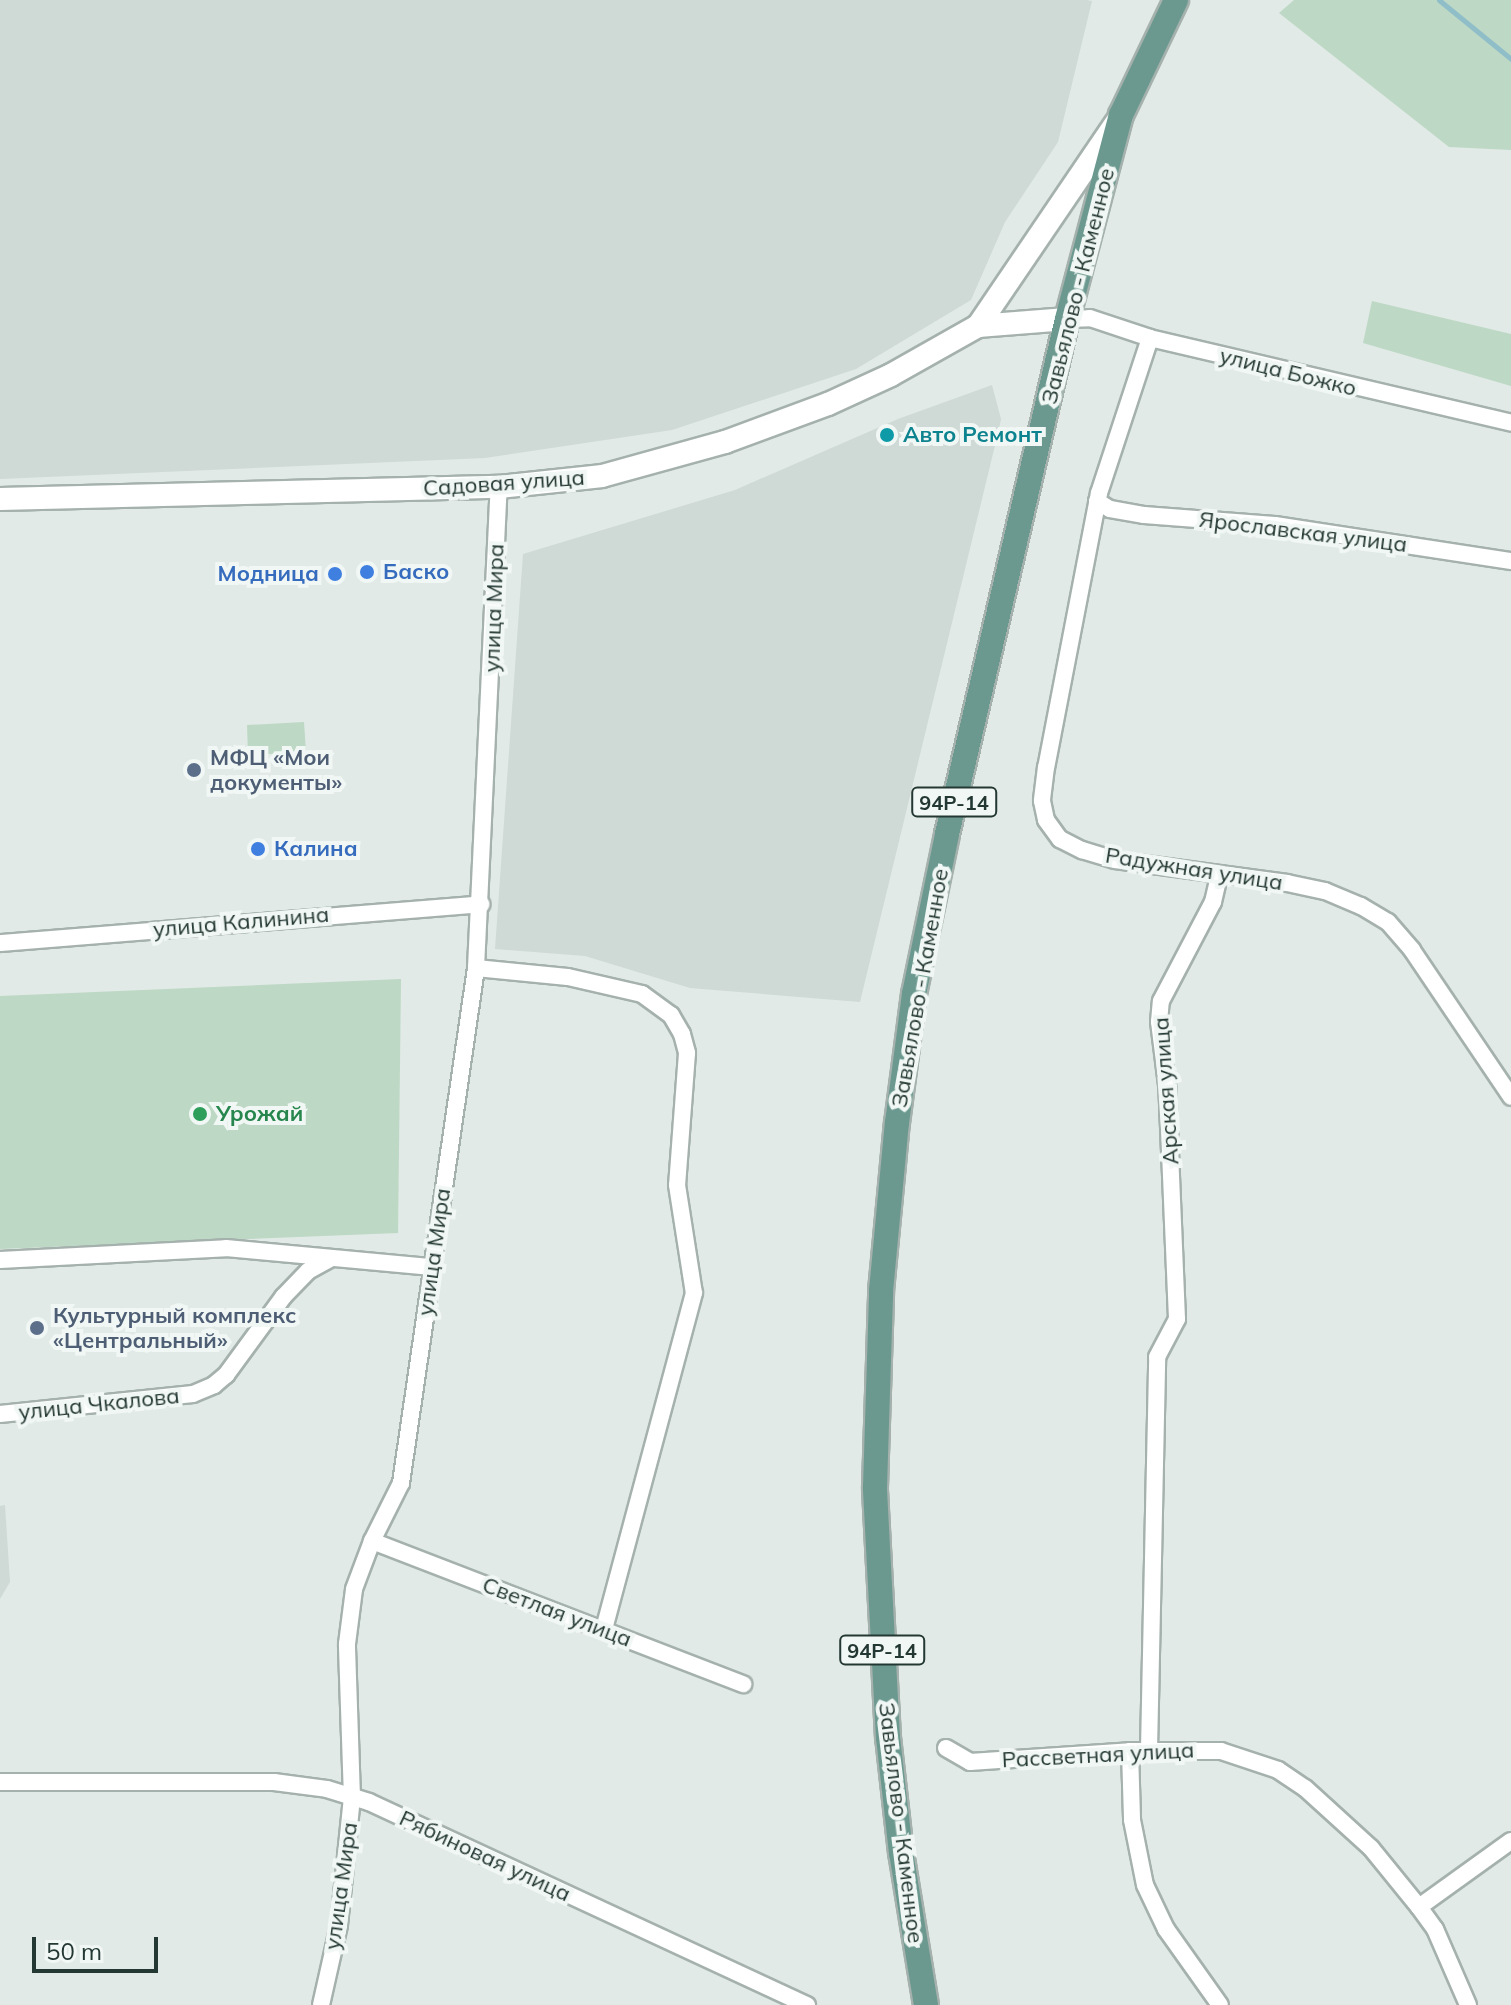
<!DOCTYPE html>
<html>
<head>
<meta charset="utf-8">
<style>
  body { margin:0 }
  #map { position:relative; width:1511px; height:2005px; overflow:hidden; background:#e1eae6; font-family:Mulish,sans-serif }
  div>[style] { position:absolute }
  .built>* { inset:0; background:#cfd9d5 }
  .green>* { inset:0; background:#bdd8c5 }
  .stream>* { height:5px; margin:-2.5px; padding:0 2.5px; transform-origin:2.5px; border-radius:2.5px; background:#90bec8 }
  .roads { filter:drop-shadow(2px 0 #a5b1ad) drop-shadow(-2px 0 #a5b1ad) drop-shadow(0 2px #a5b1ad) drop-shadow(0 -2px #a5b1ad) }
  .street>* { height:16px; margin:-8px; padding:0 8px; transform-origin:8px; border-radius:8px; background:#fff }
  .secondary>* { height:22px; margin:-11px; padding:0 11px; transform-origin:11px; border-radius:11px; background:#fff }
  .primary>* { height:24px; margin:-12px; padding:0 12px; transform-origin:12px; border-radius:12px; background:#6b998f }
  .dots>* { width:22px; height:22px; translate:-50% -50%; box-sizing:border-box; border:4px solid #f1f7f4; border-radius:50% }
  span { translate:-50% -50%; white-space:nowrap; text-align:center; line-height:1.15; -webkit-text-stroke:8px #f1f7f4; paint-order:stroke }
  .shield-label span { padding:2px 6px; background:#f1f7f4; border:2px solid; border-radius:6px; -webkit-text-stroke-width:0 }
  .shield-label { font-size:20px; color:#243833; font-weight:700 }
  .street-label { font-size:22px; color:#243833 }
  .culture-label { font-size:22px; color:#0d838f; font-weight:700 }
  .left { translate:0 -50%; text-align:left }
  .shop-label { font-size:22px; color:#366cbe; font-weight:700 }
  .right { translate:-100% -50%; text-align:right }
  .service-label { font-size:22px; color:#4e5e75; font-weight:700 }
  .leisure-label { font-size:22px; color:#27864d; font-weight:700 }
  .scale { position:absolute; left:32px; top:1937px; width:126px; height:36px; box-sizing:border-box; border:4px solid #243833; border-top:0; padding-left:10px; font-size:24px; line-height:28px; white-space:nowrap; color:#243833; -webkit-text-stroke:6px #f1f7f4; paint-order:stroke }
</style>
</head>
<body>
<div id="map">
  <div class="built">
    <div style="clip-path:polygon(0 0,1087px 0,1092px 1px,1058px 142px,1005px 222px,971px 300px,856px 369px,672px 430px,485px 458px,0 479px)"></div>
    <div style="clip-path:polygon(992px 385px,1001px 419px,999px 429px,860px 1002px,690px 988px,585px 956px,495px 949px,523px 554px,735px 490px,898px 419px)"></div>
    <div style="clip-path:polygon(5px 1505px,10px 1582px,0 1599px,0 1506px)"></div>
  </div>
  <div class="green">
    <div style="clip-path:polygon(1294px 0,1511px 0,1511px 150px,1449px 147px,1279px 13px)"></div>
    <div style="clip-path:polygon(1372px 301px,1511px 334px,1511px 386px,1363px 343px)"></div>
    <div style="clip-path:polygon(304px 722px,306px 752px,248px 755px,247px 725px)"></div>
    <div style="clip-path:polygon(401px 979px,398px 1233px,0 1249px,0 996px)"></div>
  </div>
  <div class="stream">
    <div style="left:1439px;top:0;width:93px;rotate:39.3deg"></div>
  </div>
  <div class="roads">
    <div class="street">
      <div style="left:1067px;top:319px;width:23px;rotate:-2deg"></div>
      <div style="left:1090px;top:318px;width:63px;rotate:18.4deg"></div>
      <div style="left:1150px;top:338px;width:371px;rotate:13.2deg"></div>
      <div style="left:1150px;top:338px;width:163px;rotate:108.2deg"></div>
      <div style="left:1099px;top:493px;width:279px;rotate:100.9deg"></div>
      <div style="left:1046px;top:767px;width:34px;rotate:97deg"></div>
      <div style="left:1042px;top:801px;width:19px;rotate:78deg"></div>
      <div style="left:1046px;top:820px;width:24px;rotate:54deg"></div>
      <div style="left:1060px;top:839px;width:25px;rotate:27deg"></div>
      <div style="left:1082px;top:850px;width:34px;rotate:17deg"></div>
      <div style="left:1115px;top:860px;width:174px;rotate:7.6deg"></div>
      <div style="left:1287px;top:883px;width:39px;rotate:12deg"></div>
      <div style="left:1325px;top:891px;width:39px;rotate:23deg"></div>
      <div style="left:1361px;top:906px;width:31px;rotate:31deg"></div>
      <div style="left:1388px;top:922px;width:37px;rotate:49deg"></div>
      <div style="left:1412px;top:950px;width:177px;rotate:56deg"></div>
      <div style="left:1097px;top:501px;width:15px;rotate:32deg"></div>
      <div style="left:1110px;top:509px;width:35px;rotate:10deg"></div>
      <div style="left:1144px;top:515px;width:131px;rotate:4.4deg"></div>
      <div style="left:1275px;top:525px;width:239px;rotate:8.7deg"></div>
      <div style="left:0;top:943px;width:483px;rotate:-4.6deg"></div>
      <div style="left:476px;top:968px;width:92px;rotate:5.6deg"></div>
      <div style="left:568px;top:977px;width:76px;rotate:12.9deg"></div>
      <div style="left:642px;top:994px;width:36px;rotate:36deg"></div>
      <div style="left:671px;top:1015px;width:22px;rotate:60deg"></div>
      <div style="left:682px;top:1034px;width:20px;rotate:75deg"></div>
      <div style="left:687px;top:1053px;width:132px;rotate:94.3deg"></div>
      <div style="left:677px;top:1185px;width:109px;rotate:81.1deg"></div>
      <div style="left:694px;top:1293px;width:349px;rotate:105deg"></div>
      <div style="left:0;top:1260px;width:226px;rotate:-3deg"></div>
      <div style="left:226px;top:1248px;width:207px;rotate:5.3deg"></div>
      <div style="left:0;top:1414px;width:194px;rotate:-5.9deg"></div>
      <div style="left:193px;top:1394px;width:23px;rotate:-23deg"></div>
      <div style="left:214px;top:1385px;width:16px;rotate:-40deg"></div>
      <div style="left:226px;top:1375px;width:97px;rotate:-53.8deg"></div>
      <div style="left:283px;top:1297px;width:36px;rotate:-46deg"></div>
      <div style="left:308px;top:1271px;width:25px;rotate:-29deg"></div>
      <div style="left:372px;top:1541px;width:398px;rotate:21.1deg"></div>
      <div style="left:946px;top:1748px;width:28px;rotate:30deg"></div>
      <div style="left:970px;top:1762px;width:160px;rotate:-3.9deg"></div>
      <div style="left:1130px;top:1751px;width:91px"></div>
      <div style="left:1221px;top:1751px;width:60px;rotate:18.4deg"></div>
      <div style="left:1278px;top:1770px;width:32px;rotate:34deg"></div>
      <div style="left:1305px;top:1788px;width:89px;rotate:42.3deg"></div>
      <div style="left:1371px;top:1848px;width:76px;rotate:50.9deg"></div>
      <div style="left:1419px;top:1907px;width:27px;rotate:54deg"></div>
      <div style="left:1435px;top:1929px;width:83px;rotate:66.5deg"></div>
      <div style="left:1149px;top:1750px;width:393px;rotate:-88.8deg"></div>
      <div style="left:1157px;top:1357px;width:43px;rotate:-62.2deg"></div>
      <div style="left:1177px;top:1319px;width:234px;rotate:-92.4deg"></div>
      <div style="left:1167px;top:1085px;width:64px;rotate:-97.2deg"></div>
      <div style="left:1159px;top:1022px;width:21px;rotate:-85deg"></div>
      <div style="left:1161px;top:1001px;width:112px;rotate:-62.3deg"></div>
      <div style="left:1213px;top:902px;width:27px;rotate:-77deg"></div>
      <div style="left:1130px;top:1751px;width:69px;rotate:88.3deg"></div>
      <div style="left:1132px;top:1820px;width:66px;rotate:78.7deg"></div>
      <div style="left:1145px;top:1885px;width:49px;rotate:64.5deg"></div>
      <div style="left:1166px;top:1929px;width:93px;rotate:54.6deg"></div>
      <div style="left:0;top:1782px;width:274px"></div>
      <div style="left:274px;top:1782px;width:53px;rotate:7.5deg"></div>
      <div style="left:327px;top:1789px;width:44px;rotate:17.2deg"></div>
      <div style="left:369px;top:1802px;width:483px;rotate:24.9deg"></div>
      <div style="left:1419px;top:1907px;width:113px;rotate:-35.7deg"></div>
      <div style="left:321px;top:2005px;width:82px;rotate:-77.3deg"></div>
      <div style="left:339px;top:1925px;width:128px;rotate:-84.2deg"></div>
      <div style="left:352px;top:1798px;width:154px;rotate:-91.9deg"></div>
      <div style="left:347px;top:1644px;width:55px;rotate:-82.7deg"></div>
      <div style="left:354px;top:1589px;width:51px;rotate:-69.4deg"></div>
      <div style="left:372px;top:1541px;width:65px;rotate:-63.4deg"></div>
      <div style="left:401px;top:1483px;width:520px;rotate:-81.71deg"></div>
      <div style="left:476px;top:968px;width:482px;rotate:-87.3deg"></div>
    </div>
    <div class="secondary">
      <div style="left:978px;top:326px;width:245px;rotate:-55.8deg"></div>
      <div style="left:0;top:499px;width:499px;rotate:-1.4deg"></div>
      <div style="left:499px;top:487px;width:104px;rotate:-6.1deg"></div>
      <div style="left:602px;top:476px;width:128px;rotate:-15.5deg"></div>
      <div style="left:725px;top:442px;width:110px;rotate:-20.3deg"></div>
      <div style="left:828px;top:404px;width:69px;rotate:-24.7deg"></div>
      <div style="left:891px;top:375px;width:100px;rotate:-29.4deg"></div>
      <div style="left:978px;top:326px;width:89px;rotate:-4.5deg"></div>
    </div>
    <div class="primary">
      <div style="left:926px;top:2005px;width:154px;rotate:-99.3deg"></div>
      <div style="left:901px;top:1853px;width:116px;rotate:-96.4deg"></div>
      <div style="left:888px;top:1738px;width:251px;rotate:-93deg"></div>
      <div style="left:875px;top:1487px;width:196px;rotate:-88.2deg"></div>
      <div style="left:881px;top:1291px;width:169px;rotate:-84.6deg"></div>
      <div style="left:897px;top:1123px;width:130px;rotate:-82.5deg"></div>
      <div style="left:914px;top:994px;width:163px;rotate:-78.3deg"></div>
      <div style="left:947px;top:834px;width:529px;rotate:-76.88deg"></div>
      <div style="left:1067px;top:319px;width:211px;rotate:-75.2deg"></div>
      <div style="left:1121px;top:115px;width:127px;rotate:-64.4deg"></div>
    </div>
  </div>
  <div class="dots">
    <div style="left:887px;top:435px;background:#0f9aa8"></div>
    <div style="left:367px;top:572px;background:#3f7fe0"></div>
    <div style="left:335px;top:574px;background:#3f7fe0"></div>
    <div style="left:194px;top:770px;background:#5c6f8a"></div>
    <div style="left:258px;top:849px;background:#3f7fe0"></div>
    <div style="left:200px;top:1114px;background:#2e9e5b"></div>
    <div style="left:37px;top:1328px;background:#5c6f8a"></div>
  </div>
  <div class="shield-label">
    <span style="left:954px;top:802px">94Р-14</span>
    <span style="left:882px;top:1650px">94Р-14</span>
  </div>
  <div class="street-label">
    <span style="left:1078px;top:286px;rotate:-76deg">Завьялово - Каменное</span>
    <span style="left:1288px;top:372px;rotate:14deg">улица Божко</span>
    <span style="left:504px;top:483px;rotate:-4deg">Садовая улица</span>
    <span style="left:1303px;top:532px;rotate:7deg">Ярославская улица</span>
    <span style="left:494px;top:608px;rotate:-88deg">улица Мира</span>
    <span style="left:1194px;top:869px;rotate:9deg">Радужная улица</span>
    <span style="left:241px;top:922px;rotate:-5deg">улица Калинина</span>
    <span style="left:920px;top:988px;rotate:-80deg">Завьялово - Каменное</span>
    <span style="left:1166px;top:1091px;rotate:-94deg">Арская улица</span>
    <span style="left:434px;top:1252px;rotate:-82deg">улица Мира</span>
    <span style="left:99px;top:1404px;rotate:-6deg">улица Чкалова</span>
    <span style="left:557px;top:1612px;rotate:21deg">Светлая улица</span>
    <span style="left:1098px;top:1755px;rotate:-3deg">Рассветная улица</span>
    <span style="left:901px;top:1823px;rotate:83deg">Завьялово - Каменное</span>
    <span style="left:485px;top:1856px;rotate:25deg">Рябиновая улица</span>
    <span style="left:341px;top:1886px;rotate:-82deg">улица Мира</span>
  </div>
  <div class="culture-label">
    <span class="left" style="left:903px;top:435px">Авто Ремонт</span>
  </div>
  <div class="shop-label">
    <span class="left" style="left:383px;top:572px">Баско</span>
    <span class="right" style="left:319px;top:574px">Модница</span>
    <span class="left" style="left:274px;top:849px">Калина</span>
  </div>
  <div class="service-label">
    <span class="left" style="left:210px;top:770px">МФЦ «Мои<br>документы»</span>
    <span class="left" style="left:53px;top:1328px">Культурный комплекс<br>«Центральный»</span>
  </div>
  <div class="leisure-label">
    <span class="left" style="left:216px;top:1114px">Урожай</span>
  </div>
  <div class="scale">50 m</div>
</div>
</body>
</html>
